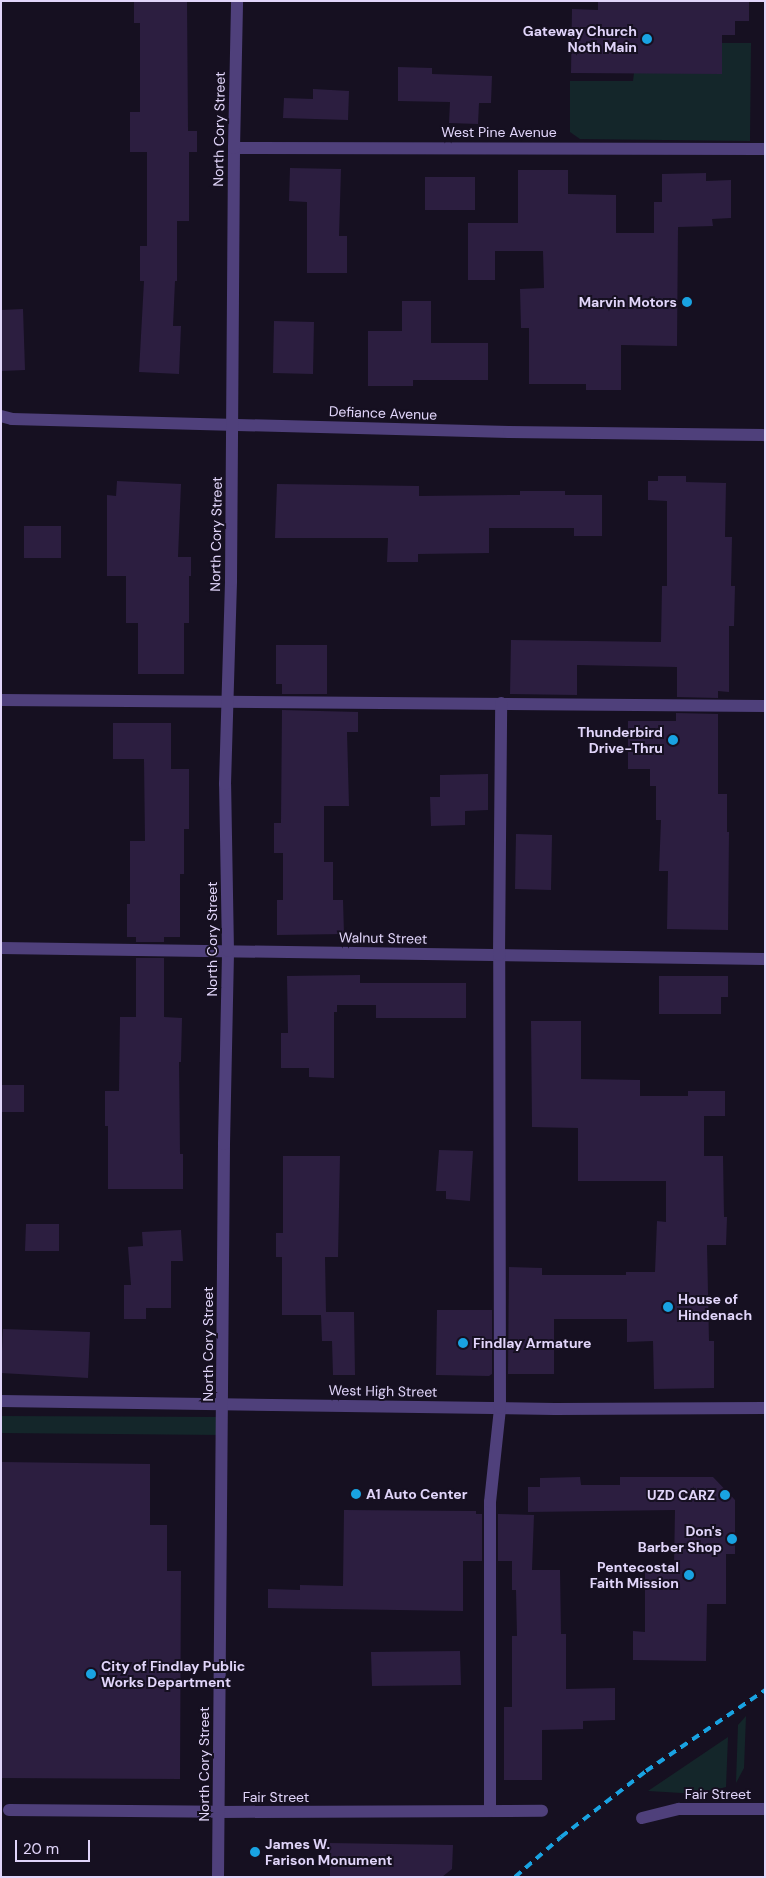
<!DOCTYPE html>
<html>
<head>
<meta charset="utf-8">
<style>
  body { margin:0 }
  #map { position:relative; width:766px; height:1878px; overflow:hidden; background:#161021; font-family:"DM Sans",sans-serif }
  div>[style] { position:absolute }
  .green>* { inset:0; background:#14262a }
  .building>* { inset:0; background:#2c1e40 }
  .minor>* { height:12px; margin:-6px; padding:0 6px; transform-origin:6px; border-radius:6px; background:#4f407b }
  .rail>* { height:4px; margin-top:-2px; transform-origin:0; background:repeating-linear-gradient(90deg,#19a3e2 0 8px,transparent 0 14px) }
  .dots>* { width:14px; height:14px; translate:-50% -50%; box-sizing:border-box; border:2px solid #161021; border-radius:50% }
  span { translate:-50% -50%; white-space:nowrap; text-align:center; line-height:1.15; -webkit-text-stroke:4px #161021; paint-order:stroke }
  .poi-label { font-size:14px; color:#e1d5fa; font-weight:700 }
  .right { translate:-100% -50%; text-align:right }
  .left { translate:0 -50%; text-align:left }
  .street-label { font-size:14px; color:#e1d5fa }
  .frame { position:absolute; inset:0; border:2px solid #e1d5fa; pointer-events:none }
  .scale { position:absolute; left:15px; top:1840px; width:75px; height:22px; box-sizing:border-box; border:2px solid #e1d5fa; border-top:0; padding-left:6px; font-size:15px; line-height:18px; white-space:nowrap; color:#e1d5fa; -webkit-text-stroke:4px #161021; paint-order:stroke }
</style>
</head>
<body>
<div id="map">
  <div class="green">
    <div style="clip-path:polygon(722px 43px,751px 43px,750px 141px,580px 139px,570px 132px,570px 81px,633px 81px,634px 73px,722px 73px)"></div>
    <div style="clip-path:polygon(1px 1416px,222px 1417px,222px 1435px,1px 1433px)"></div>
    <div style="clip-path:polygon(746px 1716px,744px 1768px,736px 1783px,738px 1725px)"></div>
    <div style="clip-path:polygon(728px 1737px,726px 1787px,699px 1794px,648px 1791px)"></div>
  </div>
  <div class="building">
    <div style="clip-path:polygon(134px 1px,187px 1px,188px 131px,197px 131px,197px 152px,189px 152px,189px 221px,177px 221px,177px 281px,175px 281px,173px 326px,181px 326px,179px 374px,139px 372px,144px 281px,140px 281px,140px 246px,147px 246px,147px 152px,130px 152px,130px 112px,140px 112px,140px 23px,134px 23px)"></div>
    <div style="clip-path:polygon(598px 1px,749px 1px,749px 21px,735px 21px,735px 35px,722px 35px,722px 74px,571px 73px,572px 9px,598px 10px)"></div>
    <div style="clip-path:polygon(398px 67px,432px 68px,432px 74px,492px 76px,491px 103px,479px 103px,478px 124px,449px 123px,450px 102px,398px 101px)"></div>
    <div style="clip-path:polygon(313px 89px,349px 91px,348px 120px,283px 118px,284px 98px,313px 99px)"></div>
    <div style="clip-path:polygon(290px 168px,341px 169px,339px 236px,347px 236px,347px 273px,307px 273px,307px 202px,289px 201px)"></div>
    <div style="clip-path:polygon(518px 170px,568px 170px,568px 194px,616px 195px,616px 233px,654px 233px,654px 202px,662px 202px,662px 174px,706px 173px,706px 181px,731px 180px,731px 218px,712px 219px,713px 226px,678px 227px,677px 346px,621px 345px,621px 390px,586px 390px,586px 384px,529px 384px,529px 328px,521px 328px,520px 289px,544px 288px,543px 251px,495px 251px,495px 280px,468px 280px,468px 223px,518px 223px)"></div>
    <div style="clip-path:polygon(425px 177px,475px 177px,475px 210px,425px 210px)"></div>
    <div style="clip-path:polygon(402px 301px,431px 301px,431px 343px,488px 343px,488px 380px,413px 380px,413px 386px,368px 386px,368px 331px,402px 331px)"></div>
    <div style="clip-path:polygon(23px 309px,25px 370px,1px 371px,1px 310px)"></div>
    <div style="clip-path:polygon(274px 321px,314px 322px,313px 374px,273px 373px)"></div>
    <div style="clip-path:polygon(658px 476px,686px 476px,686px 482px,726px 483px,725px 537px,732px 537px,731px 586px,735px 586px,734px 626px,729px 626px,729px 692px,718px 691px,718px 698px,677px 697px,677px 667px,577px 665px,577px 695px,510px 694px,511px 640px,661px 642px,662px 586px,667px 586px,667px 501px,648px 500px,648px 481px,658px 481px)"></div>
    <div style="clip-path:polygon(117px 481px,181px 484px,178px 557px,191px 557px,191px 576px,189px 576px,189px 623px,184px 623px,184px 674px,138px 674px,138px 623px,126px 623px,126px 576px,107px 576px,107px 495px,116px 496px)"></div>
    <div style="clip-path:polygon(277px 484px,419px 486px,419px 496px,520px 495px,520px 491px,565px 491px,565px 495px,602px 495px,602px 536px,574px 536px,574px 528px,489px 528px,489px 553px,418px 554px,418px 562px,387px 562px,388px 538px,275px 538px)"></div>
    <div style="clip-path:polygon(24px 526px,61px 526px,61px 558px,24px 558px)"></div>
    <div style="clip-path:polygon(276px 645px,327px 645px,327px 694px,282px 694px,282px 684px,276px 684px)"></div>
    <div style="clip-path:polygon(282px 710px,358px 712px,358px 732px,347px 732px,349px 806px,324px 806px,324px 862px,333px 862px,333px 900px,343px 900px,344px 934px,277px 935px,277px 900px,283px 900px,283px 853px,274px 853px,274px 823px,281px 823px)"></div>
    <div style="clip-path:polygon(676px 713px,718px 714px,718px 794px,727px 794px,727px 832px,729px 832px,728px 930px,667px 929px,668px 871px,659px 871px,661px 820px,656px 820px,656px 786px,650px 786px,650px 769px,628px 769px,628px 721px,676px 721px)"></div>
    <div style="clip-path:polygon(113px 723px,171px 723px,171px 769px,189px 769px,189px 829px,184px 829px,184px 874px,180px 874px,180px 937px,164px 937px,164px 942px,136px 942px,136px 937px,127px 937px,127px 904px,130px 904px,130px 841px,145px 841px,144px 759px,113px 759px)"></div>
    <div style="clip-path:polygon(488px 774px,488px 810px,465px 811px,465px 825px,431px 826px,430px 797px,440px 797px,440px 775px)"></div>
    <div style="clip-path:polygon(516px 834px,552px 835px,551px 890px,515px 889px)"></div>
    <div style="clip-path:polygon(136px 958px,164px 958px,164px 1017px,182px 1018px,181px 1062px,179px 1062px,180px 1154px,183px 1154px,183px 1189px,108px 1189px,108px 1126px,105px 1126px,105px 1091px,119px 1091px,120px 1017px,136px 1017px)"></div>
    <div style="clip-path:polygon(360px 975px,360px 983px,466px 983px,466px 1018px,376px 1018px,376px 1005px,337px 1005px,337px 1012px,334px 1012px,334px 1078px,309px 1077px,309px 1068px,281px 1068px,281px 1033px,288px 1033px,287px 976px)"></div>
    <div style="clip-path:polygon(659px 976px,728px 976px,728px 997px,721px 997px,721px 1014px,659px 1014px)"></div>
    <div style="clip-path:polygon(531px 1021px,581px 1021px,581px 1079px,640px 1080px,640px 1096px,688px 1096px,688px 1091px,725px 1091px,725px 1116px,704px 1116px,704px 1156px,723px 1156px,724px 1217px,727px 1217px,726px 1245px,707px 1245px,709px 1341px,714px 1341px,714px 1388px,654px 1389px,653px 1341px,627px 1342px,627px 1319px,554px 1319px,554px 1374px,508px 1374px,509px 1267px,542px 1268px,542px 1275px,626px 1275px,626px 1272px,655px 1272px,657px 1221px,666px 1222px,666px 1181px,578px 1181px,578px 1128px,532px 1127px)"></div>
    <div style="clip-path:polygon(1px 1085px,24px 1085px,24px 1112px,1px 1112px)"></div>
    <div style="clip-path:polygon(439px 1150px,473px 1151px,470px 1201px,446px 1199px,446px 1191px,436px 1191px)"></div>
    <div style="clip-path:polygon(283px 1156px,340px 1156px,338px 1257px,325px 1257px,326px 1312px,354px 1312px,355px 1375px,333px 1375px,332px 1341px,322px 1341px,321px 1315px,282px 1315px,282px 1257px,276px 1257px,276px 1233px,283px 1233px)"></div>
    <div style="clip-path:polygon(26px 1224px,59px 1224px,59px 1251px,25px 1251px)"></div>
    <div style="clip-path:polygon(181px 1230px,183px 1261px,171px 1261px,171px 1308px,146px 1308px,146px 1319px,124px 1319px,124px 1285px,131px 1285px,128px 1247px,143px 1246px,142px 1232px)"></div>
    <div style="clip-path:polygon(437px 1310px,492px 1310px,492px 1374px,489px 1376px,436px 1375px)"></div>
    <div style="clip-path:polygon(3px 1329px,90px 1332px,88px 1378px,1px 1373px)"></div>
    <div style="clip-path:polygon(2px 1462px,150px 1464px,150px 1525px,167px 1525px,167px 1571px,181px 1571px,180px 1779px,1px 1778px)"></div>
    <div style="clip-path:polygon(580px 1477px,581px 1485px,620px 1485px,620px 1477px,713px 1477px,735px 1500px,735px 1554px,726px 1554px,726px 1604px,707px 1604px,706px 1661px,633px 1660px,633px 1631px,645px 1632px,645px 1567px,674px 1566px,675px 1510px,528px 1512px,528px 1487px,540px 1487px,540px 1478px)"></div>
    <div style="clip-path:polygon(344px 1510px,476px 1511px,476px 1514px,482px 1514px,482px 1561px,463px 1561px,463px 1611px,268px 1608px,268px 1589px,300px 1590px,300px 1585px,343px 1586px)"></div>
    <div style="clip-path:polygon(498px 1514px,534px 1515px,532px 1570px,560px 1570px,561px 1634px,566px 1634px,566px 1689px,615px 1688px,615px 1720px,583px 1721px,583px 1729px,542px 1730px,542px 1780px,504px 1780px,504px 1707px,512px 1707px,512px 1636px,517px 1636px,516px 1590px,512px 1590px,512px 1561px,498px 1561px)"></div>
    <div style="clip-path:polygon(460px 1651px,461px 1685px,372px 1686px,371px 1652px)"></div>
    <div style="clip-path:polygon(330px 1843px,453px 1845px,452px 1869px,442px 1877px,330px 1877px)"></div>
  </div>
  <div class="minor">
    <div style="left:234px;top:148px;width:531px;rotate:0.11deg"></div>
    <div style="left:1px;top:416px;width:11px;rotate:15deg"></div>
    <div style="left:12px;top:419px;width:497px;rotate:1.5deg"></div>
    <div style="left:509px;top:432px;width:256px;rotate:0.7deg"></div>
    <div style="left:1px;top:700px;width:764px;rotate:0.45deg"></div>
    <div style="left:1px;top:948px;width:764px;rotate:0.82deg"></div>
    <div style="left:1px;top:1401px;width:554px;rotate:0.83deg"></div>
    <div style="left:555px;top:1409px;width:210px;rotate:-0.3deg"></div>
    <div style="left:9px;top:1810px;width:210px;rotate:0.5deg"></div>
    <div style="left:219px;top:1812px;width:323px;rotate:-0.2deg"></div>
    <div style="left:490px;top:1811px;width:309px;rotate:-90deg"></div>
    <div style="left:490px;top:1502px;width:95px;rotate:-83.9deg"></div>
    <div style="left:500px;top:1408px;width:453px;rotate:-90.1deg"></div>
    <div style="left:499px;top:955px;width:252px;rotate:-89.5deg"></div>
    <div style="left:642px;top:1818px;width:38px;rotate:-14deg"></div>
    <div style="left:679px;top:1809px;width:86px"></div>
    <div style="left:218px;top:1877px;width:733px;rotate:-89.53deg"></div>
    <div style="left:224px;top:1144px;width:193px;rotate:-88.8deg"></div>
    <div style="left:228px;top:951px;width:167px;rotate:-91deg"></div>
    <div style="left:225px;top:784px;width:203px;rotate:-88.3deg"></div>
    <div style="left:231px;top:581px;width:433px;rotate:-89.6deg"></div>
    <div style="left:234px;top:148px;width:147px;rotate:-88.8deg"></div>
  </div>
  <div class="rail">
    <div style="left:515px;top:1877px;width:61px;rotate:-41deg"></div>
    <div style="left:561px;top:1837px;width:108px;rotate:-37.8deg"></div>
    <div style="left:646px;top:1771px;width:144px;rotate:-34.2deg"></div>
  </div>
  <div class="dots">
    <div style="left:647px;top:39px;background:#19a3e2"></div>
    <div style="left:687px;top:302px;background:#19a3e2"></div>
    <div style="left:673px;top:740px;background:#19a3e2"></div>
    <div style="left:668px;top:1307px;background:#19a3e2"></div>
    <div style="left:463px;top:1343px;background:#19a3e2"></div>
    <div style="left:356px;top:1494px;background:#19a3e2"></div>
    <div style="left:725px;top:1495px;background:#19a3e2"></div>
    <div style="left:732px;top:1539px;background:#19a3e2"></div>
    <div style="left:689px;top:1575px;background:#19a3e2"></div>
    <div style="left:91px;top:1674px;background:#19a3e2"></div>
    <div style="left:255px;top:1852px;background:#19a3e2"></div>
  </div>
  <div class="poi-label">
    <span class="right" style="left:637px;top:39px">Gateway Church<br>Noth Main</span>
    <span class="right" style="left:677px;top:302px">Marvin Motors</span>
    <span class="right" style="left:663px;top:740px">Thunderbird<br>Drive-Thru</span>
    <span class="left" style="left:678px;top:1307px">House of<br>Hindenach</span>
    <span class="left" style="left:473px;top:1343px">Findlay Armature</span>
    <span class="left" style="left:366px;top:1494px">A1 Auto Center</span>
    <span class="right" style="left:715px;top:1495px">UZD CARZ</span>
    <span class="right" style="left:722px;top:1539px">Don's<br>Barber Shop</span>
    <span class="right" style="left:679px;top:1575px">Pentecostal<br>Faith Mission</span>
    <span class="left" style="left:101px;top:1674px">City of Findlay Public<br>Works Department</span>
    <span class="left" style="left:265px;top:1852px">James W.<br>Farison Monument</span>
  </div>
  <div class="street-label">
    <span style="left:219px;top:129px;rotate:-89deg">North Cory Street</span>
    <span style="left:499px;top:132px">West Pine Avenue</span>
    <span style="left:383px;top:413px;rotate:2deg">Defiance Avenue</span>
    <span style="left:216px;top:534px;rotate:-89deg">North Cory Street</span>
    <span style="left:383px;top:938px;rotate:1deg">Walnut Street</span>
    <span style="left:212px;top:939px;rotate:-90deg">North Cory Street</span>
    <span style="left:208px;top:1344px;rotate:-90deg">North Cory Street</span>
    <span style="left:383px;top:1391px;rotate:1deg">West High Street</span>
    <span style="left:204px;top:1764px;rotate:-90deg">North Cory Street</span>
    <span style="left:718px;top:1794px">Fair Street</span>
    <span style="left:276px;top:1797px">Fair Street</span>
  </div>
  <div class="frame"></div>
  <div class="scale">20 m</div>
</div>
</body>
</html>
